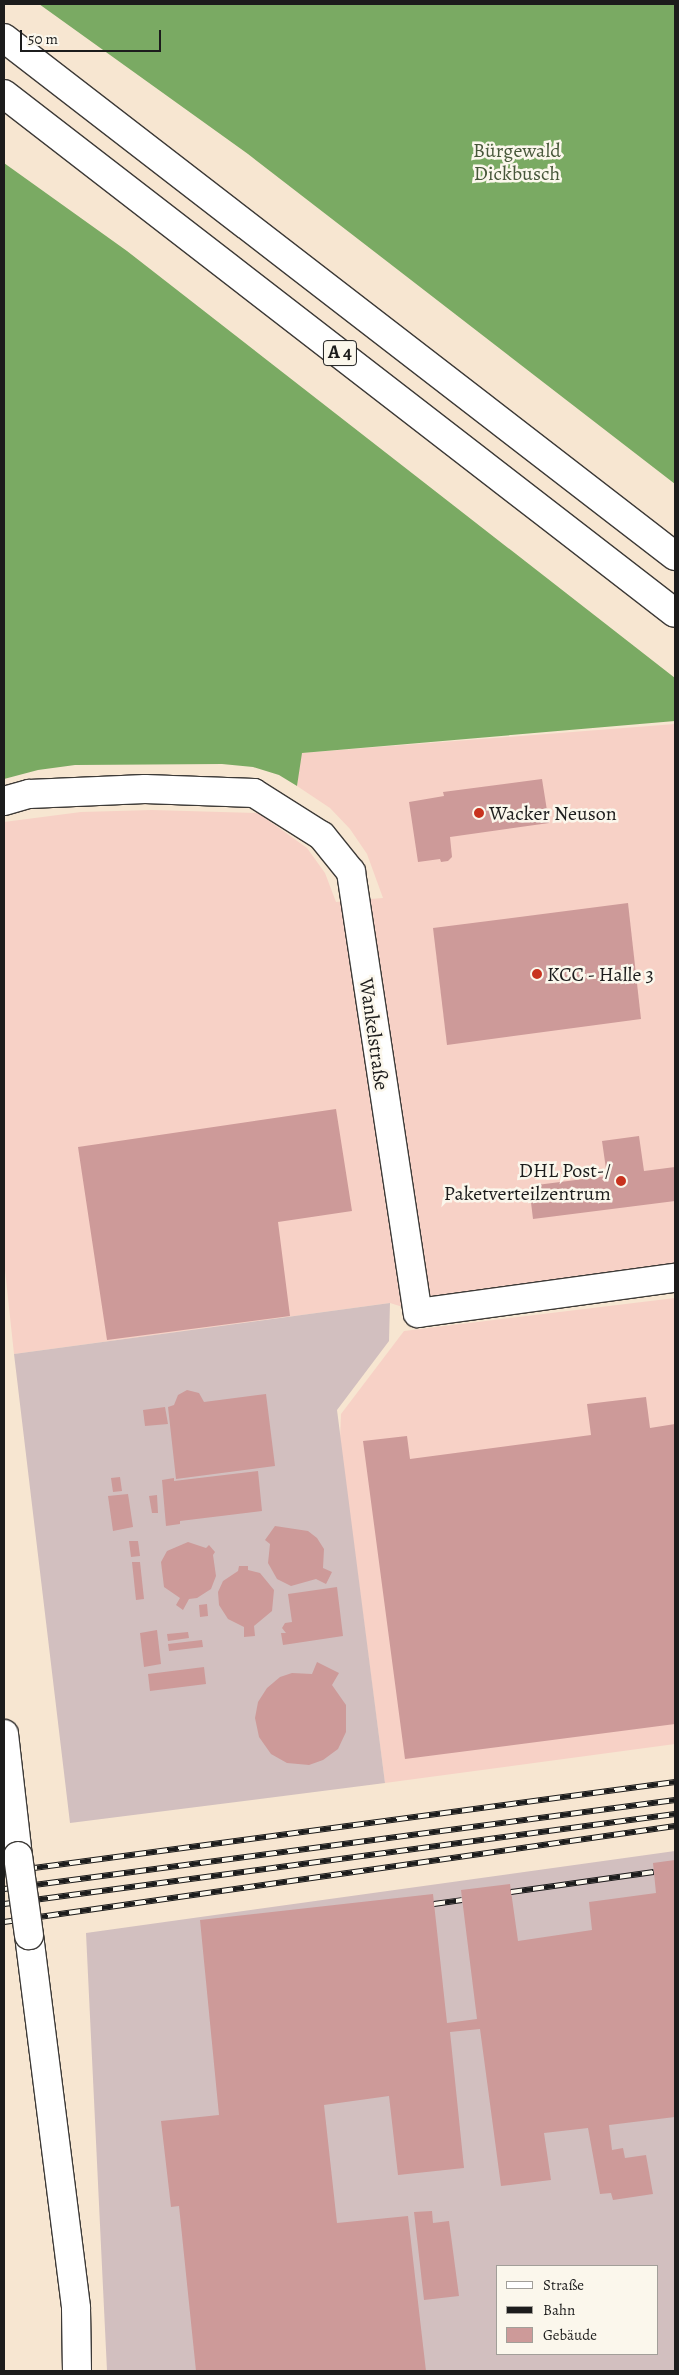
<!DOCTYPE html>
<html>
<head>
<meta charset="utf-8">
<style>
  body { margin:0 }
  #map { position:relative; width:679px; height:2375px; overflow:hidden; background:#f7e6d1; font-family:Alegreya,serif }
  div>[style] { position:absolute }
  .built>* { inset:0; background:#f7d1c6 }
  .industrial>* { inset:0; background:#d2bfbf }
  .forest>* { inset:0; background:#7aaa63 }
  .building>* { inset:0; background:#cd9a99 }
  .roads { filter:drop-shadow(1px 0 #3d3a37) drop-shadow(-1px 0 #3d3a37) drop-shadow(0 1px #3d3a37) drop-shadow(0 -1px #3d3a37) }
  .minor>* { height:28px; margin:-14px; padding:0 14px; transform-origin:14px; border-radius:14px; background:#fff }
  .highway>* { height:28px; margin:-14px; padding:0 14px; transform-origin:14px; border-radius:14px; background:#fff }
  .rail>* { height:5.5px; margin-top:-2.75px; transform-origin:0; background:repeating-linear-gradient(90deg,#fbf7ec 0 11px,#1c1c1c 0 22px); box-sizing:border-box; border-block:1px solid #1c1c1c }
  .bridges { filter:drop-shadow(1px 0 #3d3a37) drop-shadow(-1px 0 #3d3a37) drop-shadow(0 1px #3d3a37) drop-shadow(0 -1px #3d3a37) }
  .minor-bridge>* { height:28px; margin:-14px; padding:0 14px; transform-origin:14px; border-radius:14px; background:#fff }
  .dots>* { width:14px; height:14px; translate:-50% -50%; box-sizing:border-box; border:2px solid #fbf7ec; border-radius:50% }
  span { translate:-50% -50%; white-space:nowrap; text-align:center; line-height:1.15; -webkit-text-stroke:5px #fbf7ec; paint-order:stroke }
  .shield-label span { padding:1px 4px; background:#fbf7ec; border:1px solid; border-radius:4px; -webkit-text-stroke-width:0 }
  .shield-label { font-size:19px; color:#1c1c1c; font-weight:700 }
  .park-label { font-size:20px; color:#47573a }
  .poi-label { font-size:20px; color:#1c1c1c }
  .left { translate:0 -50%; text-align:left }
  .right { translate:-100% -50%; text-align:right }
  .street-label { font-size:20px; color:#1c1c1c }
  .frame { position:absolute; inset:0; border:5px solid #1c1c1c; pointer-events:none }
  .legend { position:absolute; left:496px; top:2265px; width:162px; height:90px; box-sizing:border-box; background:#fbf7ec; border:1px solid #a29f99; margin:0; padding:6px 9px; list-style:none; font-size:15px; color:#1c1c1c }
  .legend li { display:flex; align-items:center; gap:10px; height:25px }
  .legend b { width:25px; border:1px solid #a29f99 }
  .scale { position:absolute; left:20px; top:30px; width:141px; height:22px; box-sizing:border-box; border:2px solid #1c1c1c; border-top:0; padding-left:6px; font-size:15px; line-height:18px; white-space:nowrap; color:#1c1c1c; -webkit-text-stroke:4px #fbf7ec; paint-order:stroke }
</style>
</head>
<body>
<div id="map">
  <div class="built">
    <div style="clip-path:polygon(675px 724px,675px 1269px,403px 1307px,390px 1303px,14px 1354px,4px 1261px,4px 822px,81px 812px,152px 810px,258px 813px,307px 848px,325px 873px,336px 902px,383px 898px,367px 854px,350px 829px,330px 808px,297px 786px,301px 753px)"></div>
    <div style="clip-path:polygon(675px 1298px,675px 1744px,385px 1783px,340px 1440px,341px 1414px,404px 1331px)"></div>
  </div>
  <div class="industrial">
    <div style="clip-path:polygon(390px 1303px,389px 1341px,337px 1410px,385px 1783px,70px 1823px,14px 1354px)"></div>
    <div style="clip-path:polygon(evenodd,675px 1851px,675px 2371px,107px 2371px,86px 1933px,675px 1851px,498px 2266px,658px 2266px,658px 2354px,498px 2354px,498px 2266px)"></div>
  </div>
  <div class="forest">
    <div style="clip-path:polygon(39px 4px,675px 4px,675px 484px,248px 154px)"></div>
    <div style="clip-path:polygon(4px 163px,127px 251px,675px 678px,675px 721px,302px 753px,297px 786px,279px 775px,253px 767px,222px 764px,75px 765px,38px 770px,4px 779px)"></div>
  </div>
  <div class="building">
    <div style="clip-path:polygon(542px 779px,549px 823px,450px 837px,452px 857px,448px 861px,441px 862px,440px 859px,418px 862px,409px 802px,444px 796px,443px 792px)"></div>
    <div style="clip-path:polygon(628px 903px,641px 1019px,447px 1045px,433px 928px)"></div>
    <div style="clip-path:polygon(336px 1109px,352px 1211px,278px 1222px,290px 1316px,107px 1340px,78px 1147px)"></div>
    <div style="clip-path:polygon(639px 1136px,644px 1171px,675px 1167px,675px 1201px,533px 1219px,529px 1186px,607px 1176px,602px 1141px)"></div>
    <div style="clip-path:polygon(187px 1390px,199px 1393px,204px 1402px,266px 1394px,275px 1466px,176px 1479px,168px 1407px,174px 1405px,178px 1395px)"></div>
    <div style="clip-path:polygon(646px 1397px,650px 1428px,675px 1424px,675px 1724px,405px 1759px,363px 1441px,407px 1436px,410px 1459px,591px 1435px,587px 1404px)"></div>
    <div style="clip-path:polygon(165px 1407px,168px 1424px,145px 1426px,143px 1410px)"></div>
    <div style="clip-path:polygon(258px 1471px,262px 1511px,180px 1521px,180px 1524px,166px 1526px,162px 1480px,174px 1478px,174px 1481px)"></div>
    <div style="clip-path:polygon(120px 1477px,122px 1491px,113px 1492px,111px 1478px)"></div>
    <div style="clip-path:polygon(128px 1494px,133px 1527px,113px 1531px,108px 1496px)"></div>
    <div style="clip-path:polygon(157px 1495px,158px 1513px,152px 1513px,149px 1496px)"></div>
    <div style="clip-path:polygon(275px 1526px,308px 1531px,317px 1538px,324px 1549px,323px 1568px,332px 1572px,326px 1584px,316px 1579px,291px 1586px,277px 1579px,268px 1563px,270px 1544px,265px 1540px)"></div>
    <div style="clip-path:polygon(129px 1541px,138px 1541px,140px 1556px,131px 1557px)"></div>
    <div style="clip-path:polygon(188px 1542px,206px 1548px,209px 1545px,215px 1552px,213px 1555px,216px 1576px,211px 1589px,197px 1598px,189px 1599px,183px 1610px,176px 1605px,180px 1598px,164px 1587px,161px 1562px,167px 1551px)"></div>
    <div style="clip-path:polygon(132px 1562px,140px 1562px,144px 1599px,136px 1600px)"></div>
    <div style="clip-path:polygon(239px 1566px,248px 1566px,248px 1570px,260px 1573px,274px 1590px,272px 1611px,254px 1626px,255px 1636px,244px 1637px,244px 1627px,228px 1619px,219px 1605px,218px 1592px,223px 1581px,238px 1571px)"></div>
    <div style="clip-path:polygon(337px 1587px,343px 1636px,283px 1645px,281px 1633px,286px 1633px,282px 1628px,285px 1623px,292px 1622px,288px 1594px)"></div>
    <div style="clip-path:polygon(207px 1604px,208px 1616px,200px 1617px,199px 1605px)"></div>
    <div style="clip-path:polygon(157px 1630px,161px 1664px,144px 1667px,140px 1633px)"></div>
    <div style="clip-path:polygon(188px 1632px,189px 1638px,168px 1641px,167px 1634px)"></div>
    <div style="clip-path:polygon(202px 1640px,203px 1647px,169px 1651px,168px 1644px)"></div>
    <div style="clip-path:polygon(317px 1662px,339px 1673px,332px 1685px,346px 1705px,346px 1732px,338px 1749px,323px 1760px,309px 1765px,287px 1763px,271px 1754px,259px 1737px,255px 1718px,258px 1702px,267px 1688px,280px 1677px,292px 1673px,312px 1674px)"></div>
    <div style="clip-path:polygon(204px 1667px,206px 1684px,150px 1691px,148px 1674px)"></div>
    <div style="clip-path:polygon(675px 1860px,675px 2117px,609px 2125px,612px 2150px,623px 2148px,625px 2158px,646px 2155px,653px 2194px,613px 2200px,611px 2193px,600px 2194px,588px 2128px,544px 2133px,551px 2180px,501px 2186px,480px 2029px,450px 2032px,464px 2168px,398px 2175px,389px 2096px,324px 2105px,337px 2223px,408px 2216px,426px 2371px,196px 2371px,179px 2206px,171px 2207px,161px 2121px,219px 2115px,200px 1920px,433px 1894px,447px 2023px,477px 2019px,461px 1890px,510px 1884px,518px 1941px,592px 1930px,589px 1902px,656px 1893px,653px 1863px)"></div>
    <div style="clip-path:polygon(432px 2211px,433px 2223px,449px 2221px,459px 2296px,424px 2300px,414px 2212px)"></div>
  </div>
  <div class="roads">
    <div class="minor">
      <div style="left:4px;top:801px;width:26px;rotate:-16deg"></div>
      <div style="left:29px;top:794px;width:116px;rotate:-2.5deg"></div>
      <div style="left:145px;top:789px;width:109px;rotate:2.1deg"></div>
      <div style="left:254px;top:793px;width:80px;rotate:32.3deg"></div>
      <div style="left:322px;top:836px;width:46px;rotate:51.1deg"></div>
      <div style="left:351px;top:872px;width:446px;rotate:81.4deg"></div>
      <div style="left:418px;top:1313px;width:259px;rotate:-7.8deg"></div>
      <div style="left:4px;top:1734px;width:123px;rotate:83.5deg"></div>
      <div style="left:29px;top:1935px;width:376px;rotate:82.8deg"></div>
      <div style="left:76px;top:2308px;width:63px;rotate:89.1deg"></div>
    </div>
    <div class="highway">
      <div style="left:4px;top:38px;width:848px;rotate:37.67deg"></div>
      <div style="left:4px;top:94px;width:848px;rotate:37.72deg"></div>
    </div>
  </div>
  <div class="rail">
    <div style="left:4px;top:1872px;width:677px;rotate:-7.64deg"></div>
    <div style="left:4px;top:1889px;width:677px;rotate:-7.56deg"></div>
    <div style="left:511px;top:1892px;width:144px;rotate:-8deg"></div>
    <div style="left:4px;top:1904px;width:677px;rotate:-7.64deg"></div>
    <div style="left:434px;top:1904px;width:28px;rotate:-8deg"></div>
    <div style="left:4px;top:1922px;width:678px;rotate:-8.14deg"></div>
  </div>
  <div class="bridges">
    <div class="minor-bridge">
      <div style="left:18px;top:1856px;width:80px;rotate:82.1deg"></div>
    </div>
  </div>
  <div class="dots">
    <div style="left:479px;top:813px;background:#c8321e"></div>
    <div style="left:537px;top:974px;background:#c8321e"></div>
    <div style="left:621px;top:1181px;background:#c8321e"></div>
  </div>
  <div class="shield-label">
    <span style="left:340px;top:353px">A 4</span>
  </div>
  <div class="park-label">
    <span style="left:517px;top:162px">Bürgewald<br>Dickbusch</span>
  </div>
  <div class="poi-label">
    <span class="left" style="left:489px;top:813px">Wacker Neuson</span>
    <span class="left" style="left:547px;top:974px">KCC - Halle 3</span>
    <span class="right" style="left:611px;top:1182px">DHL Post-/<br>Paketverteilzentrum</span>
  </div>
  <div class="street-label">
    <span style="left:374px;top:1034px;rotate:82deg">Wankelstraße</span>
  </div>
  <div class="frame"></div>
  <ul class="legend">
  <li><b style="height:6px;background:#fff"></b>Straße</li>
  <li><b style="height:6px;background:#1c1c1c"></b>Bahn</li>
  <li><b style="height:14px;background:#cd9a99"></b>Gebäude</li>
  </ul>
  <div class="scale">50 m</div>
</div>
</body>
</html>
